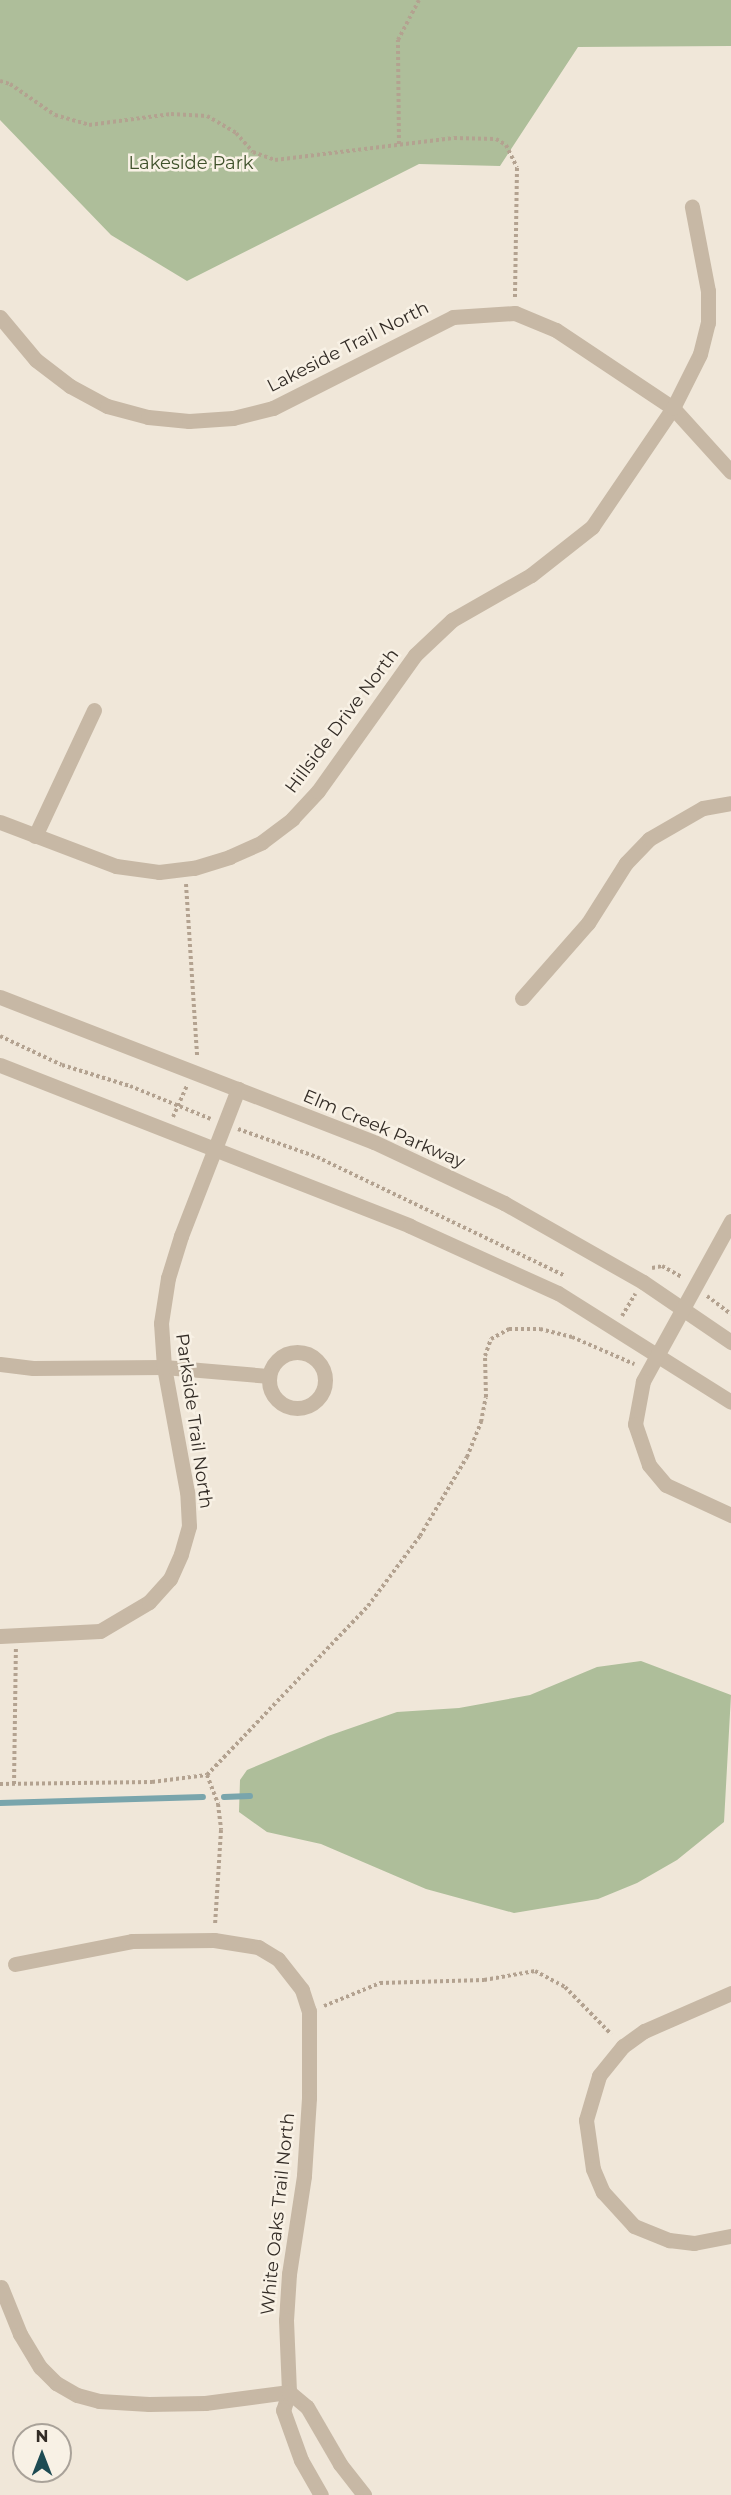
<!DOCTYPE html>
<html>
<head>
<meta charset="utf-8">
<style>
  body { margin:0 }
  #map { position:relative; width:731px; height:2495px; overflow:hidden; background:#f0e7d9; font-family:Montserrat,sans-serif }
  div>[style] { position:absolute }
  .green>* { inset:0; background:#aebe9a }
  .stream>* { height:6px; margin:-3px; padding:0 3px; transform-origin:3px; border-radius:3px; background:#79a5ac }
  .path>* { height:4px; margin-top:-2px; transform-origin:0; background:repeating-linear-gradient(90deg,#b3a290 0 3px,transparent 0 6px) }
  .minor>* { height:15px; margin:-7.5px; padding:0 7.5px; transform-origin:7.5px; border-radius:7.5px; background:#c7b8a5 }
  .minor>.ring { margin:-7.5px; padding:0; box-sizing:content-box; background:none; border:15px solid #c7b8a5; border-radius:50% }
  span { translate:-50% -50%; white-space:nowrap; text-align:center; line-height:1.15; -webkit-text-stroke:5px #f8f1e5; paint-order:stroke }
  .park-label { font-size:18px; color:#3f512b }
  .street-label { font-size:18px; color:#332c26 }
  .north { position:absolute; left:12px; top:2423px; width:60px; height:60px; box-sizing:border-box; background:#f8f1e5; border:2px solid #a9a299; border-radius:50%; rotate:0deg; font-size:16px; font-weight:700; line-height:24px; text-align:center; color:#332c26 }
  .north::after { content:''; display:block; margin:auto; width:21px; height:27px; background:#1e4b53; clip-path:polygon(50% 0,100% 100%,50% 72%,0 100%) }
</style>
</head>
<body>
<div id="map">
  <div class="green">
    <div style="clip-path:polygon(0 0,731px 0,731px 46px,578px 47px,500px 166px,419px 164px,187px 281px,111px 235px,0 120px)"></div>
    <div style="clip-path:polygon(641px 1661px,731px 1695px,724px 1822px,677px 1860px,637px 1883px,598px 1899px,514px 1913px,426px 1889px,321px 1844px,267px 1832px,239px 1812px,240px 1780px,247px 1770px,328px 1736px,397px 1712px,459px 1708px,530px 1695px,597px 1667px)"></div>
  </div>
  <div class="stream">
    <div style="left:224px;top:1797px;width:26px;rotate:-2deg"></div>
    <div style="left:0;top:1803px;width:203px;rotate:-1.7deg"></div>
  </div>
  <div class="path">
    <div style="left:0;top:81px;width:10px;rotate:17deg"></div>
    <div style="left:10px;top:84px;width:55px;rotate:34.6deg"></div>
    <div style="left:55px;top:115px;width:35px;rotate:16deg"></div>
    <div style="left:89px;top:125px;width:83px;rotate:-7.6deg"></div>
    <div style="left:171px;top:114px;width:36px;rotate:3deg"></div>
    <div style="left:207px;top:116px;width:34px;rotate:30deg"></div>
    <div style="left:236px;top:133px;width:25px;rotate:48deg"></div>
    <div style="left:253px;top:152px;width:23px;rotate:20deg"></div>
    <div style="left:275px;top:160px;width:180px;rotate:-7deg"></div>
    <div style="left:454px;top:138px;width:42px;rotate:1.4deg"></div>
    <div style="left:496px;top:139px;width:12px;rotate:31deg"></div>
    <div style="left:506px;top:145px;width:25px;rotate:64deg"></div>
    <div style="left:517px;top:168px;width:129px;rotate:90.9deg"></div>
    <div style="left:399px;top:144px;width:104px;rotate:-90.6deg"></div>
    <div style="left:398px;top:40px;width:45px;rotate:-62.3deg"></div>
    <div style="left:186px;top:884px;width:172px;rotate:86.3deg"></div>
    <div style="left:0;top:1036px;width:68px;rotate:25.1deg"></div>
    <div style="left:62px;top:1065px;width:71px;rotate:17.2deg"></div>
    <div style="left:130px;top:1086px;width:87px;rotate:22.2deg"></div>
    <div style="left:173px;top:1117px;width:35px;rotate:-66deg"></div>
    <div style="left:238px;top:1129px;width:84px;rotate:19.5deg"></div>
    <div style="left:317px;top:1157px;width:275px;rotate:25.6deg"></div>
    <div style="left:652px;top:1268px;width:10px;rotate:-11deg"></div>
    <div style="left:662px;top:1266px;width:23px;rotate:29deg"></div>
    <div style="left:707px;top:1296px;width:30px;rotate:37deg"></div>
    <div style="left:622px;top:1316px;width:26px;rotate:-59deg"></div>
    <div style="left:207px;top:1775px;width:31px;rotate:69deg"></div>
    <div style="left:218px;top:1804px;width:26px;rotate:83deg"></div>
    <div style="left:221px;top:1830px;width:95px;rotate:93.6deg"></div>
    <div style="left:0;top:1784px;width:152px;rotate:-0.8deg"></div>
    <div style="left:152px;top:1782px;width:55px;rotate:-7.3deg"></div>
    <div style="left:207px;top:1775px;width:233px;rotate:-46.4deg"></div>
    <div style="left:368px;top:1606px;width:87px;rotate:-53.4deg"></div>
    <div style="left:420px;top:1536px;width:92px;rotate:-59.3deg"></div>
    <div style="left:467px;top:1457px;width:38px;rotate:-68deg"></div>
    <div style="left:481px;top:1422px;width:25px;rotate:-79deg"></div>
    <div style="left:486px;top:1397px;width:41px;rotate:-91.4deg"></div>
    <div style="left:485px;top:1356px;width:18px;rotate:-71deg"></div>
    <div style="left:491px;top:1339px;width:21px;rotate:-29deg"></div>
    <div style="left:509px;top:1329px;width:31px"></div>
    <div style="left:540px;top:1329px;width:33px;rotate:14deg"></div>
    <div style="left:572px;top:1337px;width:68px;rotate:23.5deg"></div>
    <div style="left:14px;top:1784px;width:135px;rotate:-89.2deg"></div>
    <div style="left:324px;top:2006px;width:61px;rotate:-22.3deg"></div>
    <div style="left:380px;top:1983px;width:104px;rotate:-1.7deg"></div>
    <div style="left:484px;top:1980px;width:52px;rotate:-10deg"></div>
    <div style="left:535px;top:1971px;width:34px;rotate:28deg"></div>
    <div style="left:565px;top:1987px;width:66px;rotate:45.6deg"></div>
  </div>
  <div class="minor">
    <div style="left:0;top:317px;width:56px;rotate:50.1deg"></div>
    <div style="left:36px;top:360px;width:43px;rotate:37.4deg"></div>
    <div style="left:70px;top:386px;width:42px;rotate:28.4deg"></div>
    <div style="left:107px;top:406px;width:42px;rotate:15deg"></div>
    <div style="left:148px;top:417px;width:41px;rotate:5.6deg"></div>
    <div style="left:189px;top:421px;width:44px;rotate:-3.9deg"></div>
    <div style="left:233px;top:418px;width:41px;rotate:-14deg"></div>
    <div style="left:273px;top:408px;width:202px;rotate:-26.8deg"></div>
    <div style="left:453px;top:317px;width:62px;rotate:-3.7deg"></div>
    <div style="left:515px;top:313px;width:44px;rotate:22.5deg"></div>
    <div style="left:556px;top:330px;width:141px;rotate:33.7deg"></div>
    <div style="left:673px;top:408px;width:86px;rotate:47.8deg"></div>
    <div style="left:0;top:822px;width:124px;rotate:20.8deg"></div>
    <div style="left:116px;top:866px;width:43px;rotate:7.9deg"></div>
    <div style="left:159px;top:872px;width:35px;rotate:-7deg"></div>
    <div style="left:194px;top:868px;width:37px;rotate:-17deg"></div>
    <div style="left:229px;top:857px;width:36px;rotate:-24deg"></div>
    <div style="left:262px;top:842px;width:38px;rotate:-37deg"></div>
    <div style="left:292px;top:819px;width:38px;rotate:-47deg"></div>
    <div style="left:318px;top:791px;width:167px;rotate:-54.5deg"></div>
    <div style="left:415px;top:655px;width:51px;rotate:-43.4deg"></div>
    <div style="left:452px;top:620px;width:91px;rotate:-29.7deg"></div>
    <div style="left:531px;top:575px;width:78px;rotate:-38.2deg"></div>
    <div style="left:592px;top:527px;width:144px;rotate:-55.8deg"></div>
    <div style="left:673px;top:408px;width:60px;rotate:-63.4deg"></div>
    <div style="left:700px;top:354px;width:32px;rotate:-76deg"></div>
    <div style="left:708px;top:323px;width:32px;rotate:-90deg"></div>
    <div style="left:708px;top:291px;width:86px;rotate:-100.8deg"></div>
    <div style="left:35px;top:836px;width:139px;rotate:-64.9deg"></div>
    <div style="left:0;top:997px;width:401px;rotate:21.2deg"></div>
    <div style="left:374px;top:1142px;width:144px;rotate:25.1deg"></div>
    <div style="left:504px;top:1203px;width:160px;rotate:29.6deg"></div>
    <div style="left:643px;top:1282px;width:107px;rotate:34.3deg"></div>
    <div style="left:522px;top:998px;width:100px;rotate:-48.7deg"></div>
    <div style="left:588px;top:923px;width:71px;rotate:-57.7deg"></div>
    <div style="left:626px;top:863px;width:33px;rotate:-46deg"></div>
    <div style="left:649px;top:839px;width:62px;rotate:-29.9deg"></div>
    <div style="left:703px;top:808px;width:28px;rotate:-10deg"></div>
    <div style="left:0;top:1065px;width:440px;rotate:21.4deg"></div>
    <div style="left:410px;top:1226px;width:162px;rotate:24.4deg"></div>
    <div style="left:558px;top:1293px;width:204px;rotate:32.2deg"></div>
    <div style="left:731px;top:1221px;width:183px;rotate:118.8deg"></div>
    <div style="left:643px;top:1381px;width:44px;rotate:100.5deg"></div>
    <div style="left:635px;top:1424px;width:43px;rotate:71.1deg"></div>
    <div style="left:649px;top:1465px;width:26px;rotate:50deg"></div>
    <div style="left:666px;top:1485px;width:72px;rotate:24.8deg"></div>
    <div class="ring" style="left:269px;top:1352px;width:41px;height:41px"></div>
    <div style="left:0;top:1364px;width:33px;rotate:7deg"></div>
    <div style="left:33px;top:1368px;width:131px;rotate:-0.4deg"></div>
    <div style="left:164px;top:1367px;width:104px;rotate:4.9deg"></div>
    <div style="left:0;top:1636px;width:100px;rotate:-2.9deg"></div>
    <div style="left:100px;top:1631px;width:57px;rotate:-30.6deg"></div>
    <div style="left:149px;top:1602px;width:31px;rotate:-48deg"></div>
    <div style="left:170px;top:1579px;width:27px;rotate:-66deg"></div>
    <div style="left:181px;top:1554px;width:29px;rotate:-74deg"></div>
    <div style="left:189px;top:1526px;width:34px;rotate:-93deg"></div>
    <div style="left:187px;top:1492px;width:127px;rotate:-100.4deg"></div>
    <div style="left:164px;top:1367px;width:44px;rotate:-93.9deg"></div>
    <div style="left:161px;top:1323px;width:46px;rotate:-81.2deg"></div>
    <div style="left:168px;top:1278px;width:44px;rotate:-72.8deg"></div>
    <div style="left:181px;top:1236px;width:158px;rotate:-68.8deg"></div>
    <div style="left:15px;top:1964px;width:119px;rotate:-11.1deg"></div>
    <div style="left:132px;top:1941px;width:82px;rotate:-0.7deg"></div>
    <div style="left:214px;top:1940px;width:45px;rotate:9deg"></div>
    <div style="left:258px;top:1947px;width:23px;rotate:31deg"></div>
    <div style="left:278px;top:1959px;width:39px;rotate:52deg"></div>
    <div style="left:302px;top:1990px;width:22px;rotate:72deg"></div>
    <div style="left:309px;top:2011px;width:87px;rotate:90deg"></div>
    <div style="left:309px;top:2098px;width:78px;rotate:93.7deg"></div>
    <div style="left:304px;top:2176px;width:99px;rotate:98.7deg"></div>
    <div style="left:289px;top:2274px;width:46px;rotate:93.7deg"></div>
    <div style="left:286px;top:2320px;width:72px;rotate:87.6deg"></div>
    <div style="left:289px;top:2392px;width:19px;rotate:108deg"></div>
    <div style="left:283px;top:2410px;width:53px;rotate:70.2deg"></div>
    <div style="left:301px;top:2460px;width:40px;rotate:60.3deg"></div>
    <div style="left:731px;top:1993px;width:95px;rotate:156.4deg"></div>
    <div style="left:644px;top:2031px;width:26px;rotate:144deg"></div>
    <div style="left:623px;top:2046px;width:38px;rotate:129deg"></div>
    <div style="left:599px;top:2076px;width:46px;rotate:106.5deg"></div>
    <div style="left:586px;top:2120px;width:49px;rotate:81.9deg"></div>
    <div style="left:593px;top:2169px;width:25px;rotate:67deg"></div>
    <div style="left:603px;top:2192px;width:46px;rotate:47.6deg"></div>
    <div style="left:634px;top:2226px;width:38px;rotate:22deg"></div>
    <div style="left:669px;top:2240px;width:25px;rotate:7deg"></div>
    <div style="left:694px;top:2243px;width:38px;rotate:-11deg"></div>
    <div style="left:1px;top:2287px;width:51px;rotate:68deg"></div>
    <div style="left:20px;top:2334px;width:39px;rotate:59deg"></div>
    <div style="left:40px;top:2367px;width:23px;rotate:45deg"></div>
    <div style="left:56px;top:2383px;width:24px;rotate:30deg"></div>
    <div style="left:77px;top:2395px;width:23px;rotate:15deg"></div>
    <div style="left:99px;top:2401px;width:50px;rotate:3.4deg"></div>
    <div style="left:149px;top:2404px;width:56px;rotate:-1deg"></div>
    <div style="left:205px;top:2403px;width:85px;rotate:-7.5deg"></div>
    <div style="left:289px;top:2392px;width:23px;rotate:40deg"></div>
    <div style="left:307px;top:2407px;width:66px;rotate:59.9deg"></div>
    <div style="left:340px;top:2464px;width:39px;rotate:52deg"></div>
  </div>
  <div class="park-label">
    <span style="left:191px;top:163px">Lakeside Park</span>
  </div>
  <div class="street-label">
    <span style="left:348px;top:347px;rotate:-27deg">Lakeside Trail North</span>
    <span style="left:342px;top:721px;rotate:-53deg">Hillside Drive North</span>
    <span style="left:384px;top:1129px;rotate:23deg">Elm Creek Parkway</span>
    <span style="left:194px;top:1421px;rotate:82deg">Parkside Trail North</span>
    <span style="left:278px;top:2214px;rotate:-84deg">White Oaks Trail North</span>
  </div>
  <div class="north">N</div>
</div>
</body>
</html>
